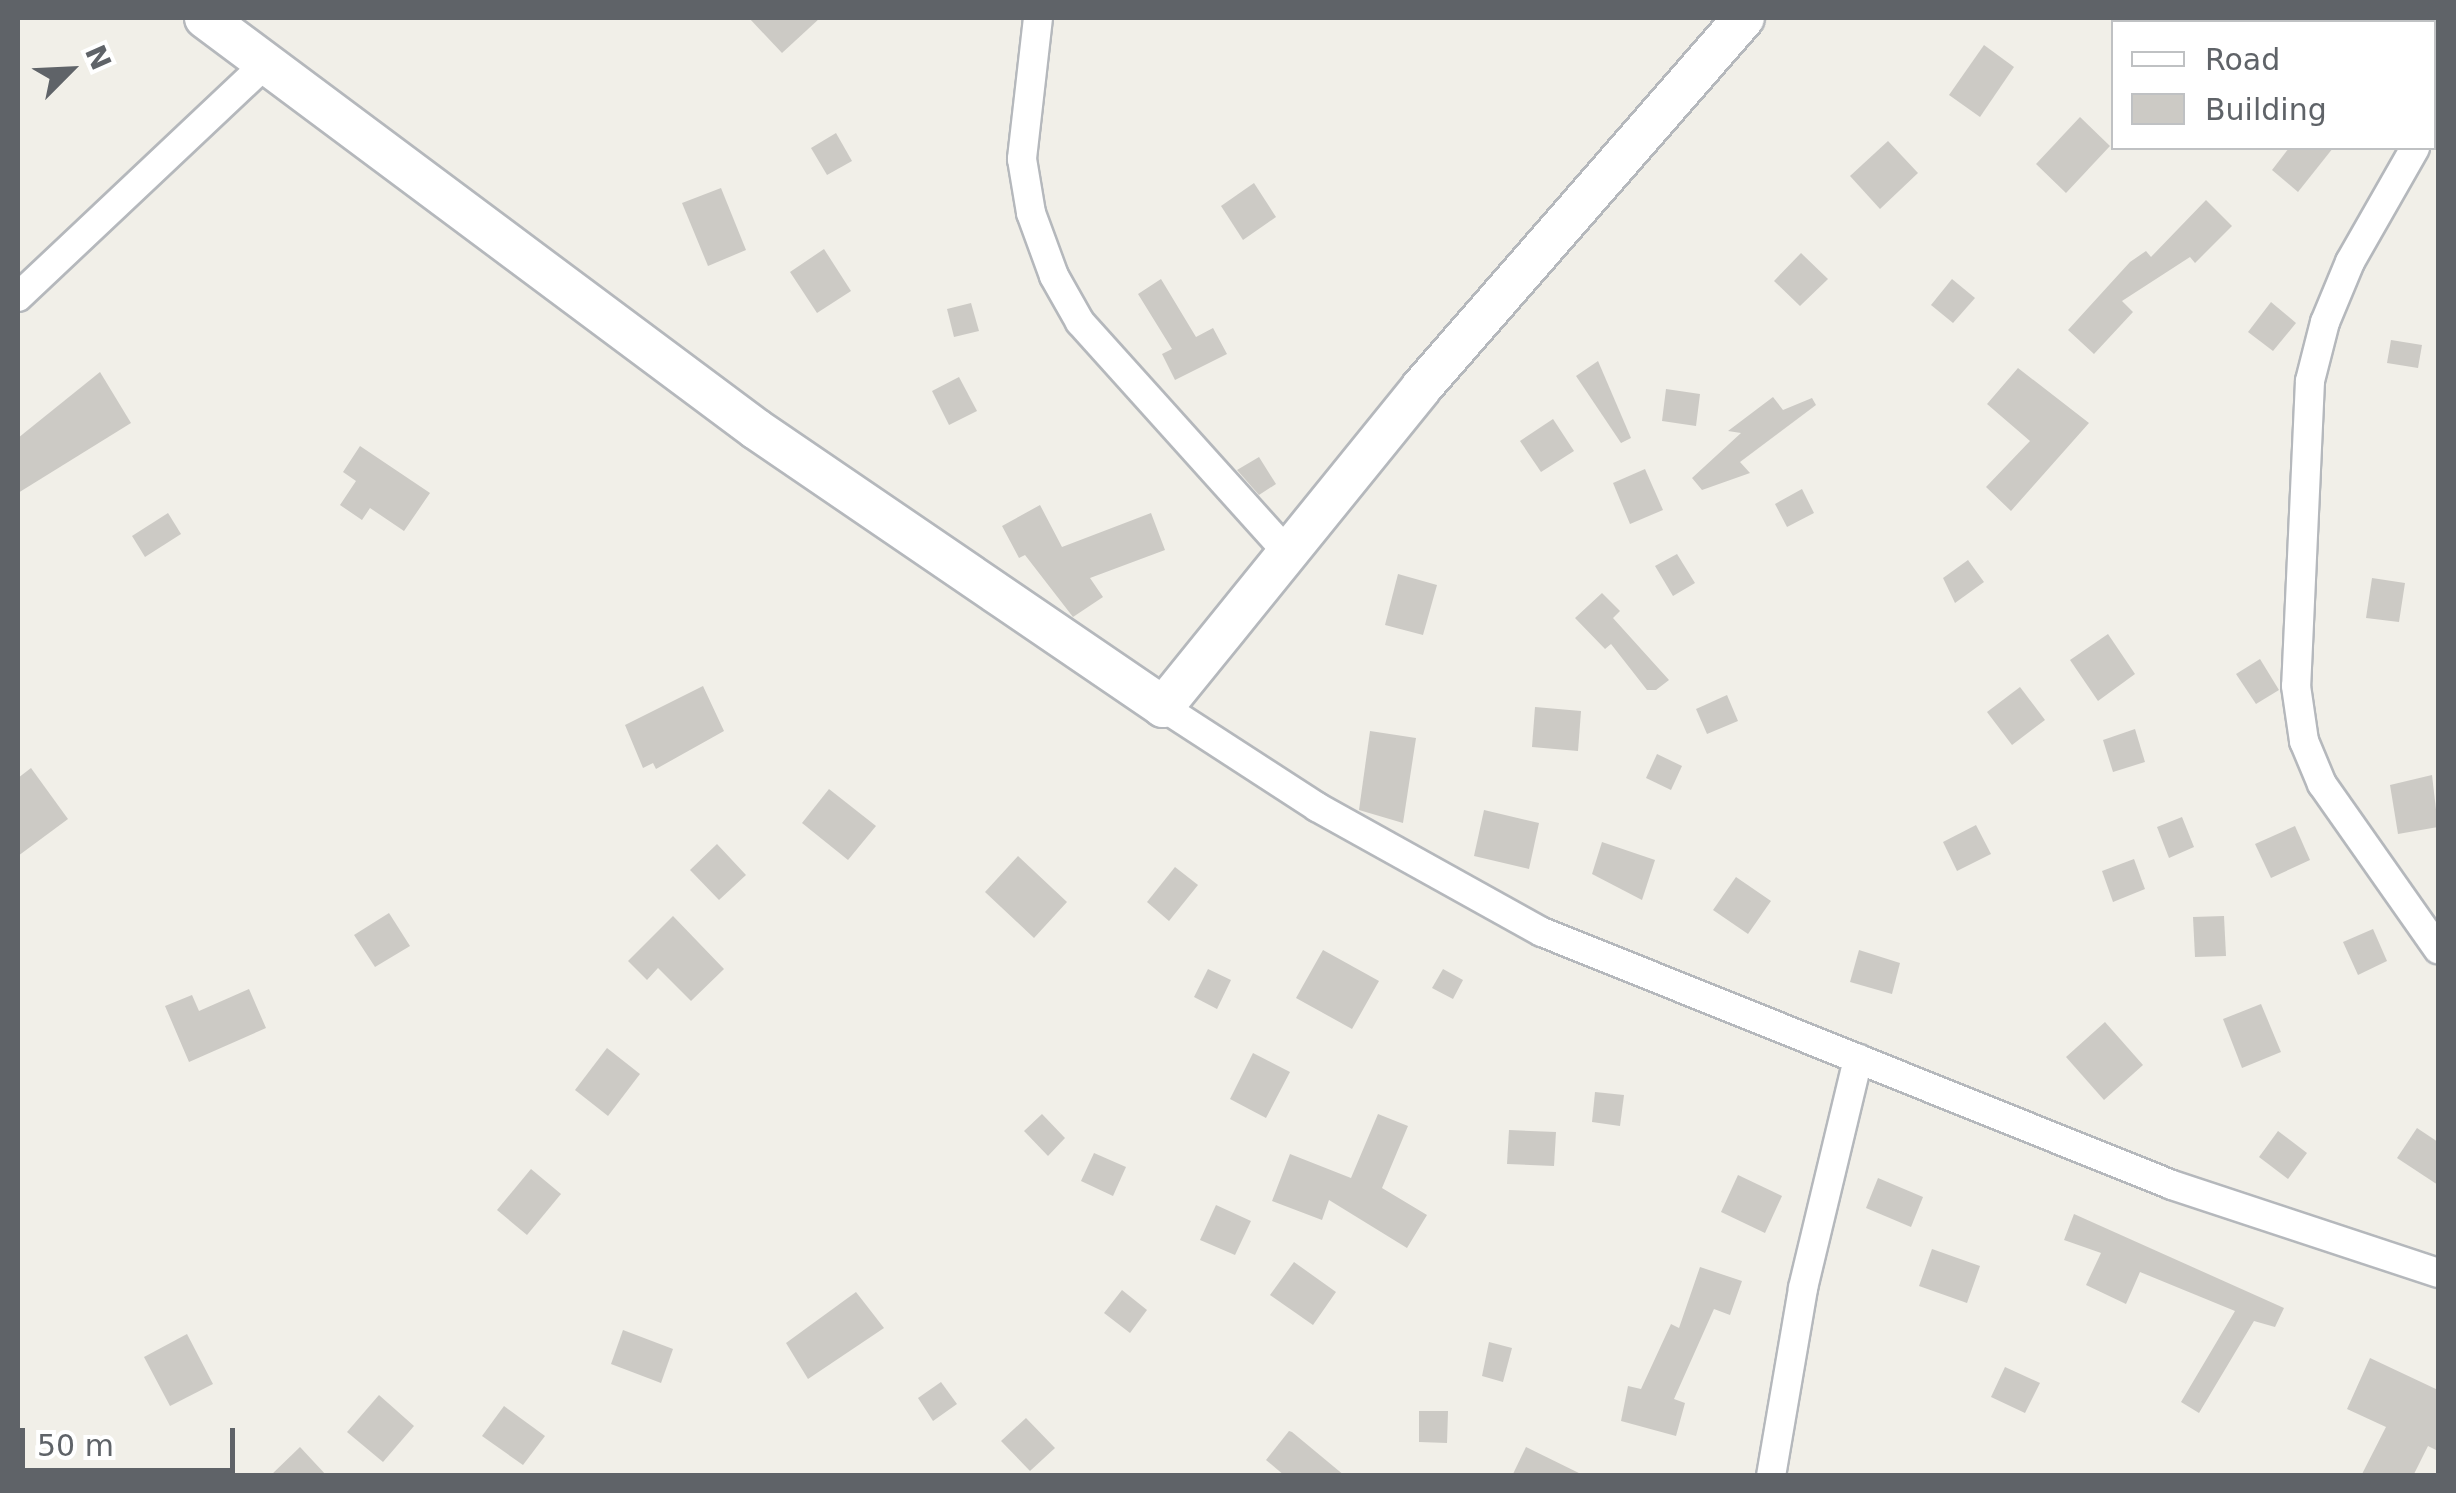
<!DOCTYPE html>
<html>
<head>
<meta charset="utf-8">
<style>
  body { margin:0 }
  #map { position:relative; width:2456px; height:1493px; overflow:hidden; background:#f1efe8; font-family:"DejaVu Sans",sans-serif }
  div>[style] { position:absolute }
  .building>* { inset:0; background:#cccac5 }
  .roads { filter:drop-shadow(2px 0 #b5b8bc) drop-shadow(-2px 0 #b5b8bc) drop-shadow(0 2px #b5b8bc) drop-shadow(0 -2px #b5b8bc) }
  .street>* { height:28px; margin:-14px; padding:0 14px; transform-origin:14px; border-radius:14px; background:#fff }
  .secondary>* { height:40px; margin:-20px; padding:0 20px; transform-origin:20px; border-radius:20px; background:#fff }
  span { translate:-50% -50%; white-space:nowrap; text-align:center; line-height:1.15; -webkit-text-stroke:8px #fff; paint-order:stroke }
  .frame { position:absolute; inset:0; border:20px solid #5f6368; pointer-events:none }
  .legend { position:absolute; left:2111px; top:20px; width:325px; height:130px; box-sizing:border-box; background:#fff; border:2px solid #bfc1c3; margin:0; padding:12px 18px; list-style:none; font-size:30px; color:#5f6368 }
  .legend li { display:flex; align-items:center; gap:20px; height:50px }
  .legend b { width:50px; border:2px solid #bfc1c3 }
  .north { position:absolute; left:20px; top:20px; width:100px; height:100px; -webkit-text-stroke:8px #fff; paint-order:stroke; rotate:66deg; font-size:28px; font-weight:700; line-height:40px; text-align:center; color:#5f6368 }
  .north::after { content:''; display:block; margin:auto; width:35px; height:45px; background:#5f6368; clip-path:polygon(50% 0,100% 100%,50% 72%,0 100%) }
  .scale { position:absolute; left:20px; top:1428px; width:215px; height:45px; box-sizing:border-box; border:5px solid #5f6368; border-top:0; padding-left:12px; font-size:30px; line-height:35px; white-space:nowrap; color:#5f6368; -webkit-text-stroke:8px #fff; paint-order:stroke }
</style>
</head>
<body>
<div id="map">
  <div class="building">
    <div style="clip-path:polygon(749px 18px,820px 18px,782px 53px)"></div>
    <div style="clip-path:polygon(1984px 45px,2014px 67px,1980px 117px,1949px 95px)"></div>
    <div style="clip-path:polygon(2080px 117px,2110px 146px,2066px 193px,2036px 164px)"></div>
    <div style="clip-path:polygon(836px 133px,852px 161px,827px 175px,811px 148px)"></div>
    <div style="clip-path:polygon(1888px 141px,1918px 173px,1880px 209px,1850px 176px)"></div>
    <div style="clip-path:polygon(2289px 148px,2333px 148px,2298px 192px,2272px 170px)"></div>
    <div style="clip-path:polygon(1254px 183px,1276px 217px,1243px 240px,1221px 206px)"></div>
    <div style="clip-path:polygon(721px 188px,746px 250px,708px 266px,682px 203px)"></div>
    <div style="clip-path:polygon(2206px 200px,2232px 226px,2195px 263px,2190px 257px,2122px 301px,2133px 312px,2094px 354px,2068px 330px,2130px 262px,2146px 251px,2151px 257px)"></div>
    <div style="clip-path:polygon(824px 249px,851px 291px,817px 313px,790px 272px)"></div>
    <div style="clip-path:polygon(1801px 253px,1828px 279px,1800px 306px,1774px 281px)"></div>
    <div style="clip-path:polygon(1161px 279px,1196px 337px,1213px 328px,1227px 354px,1175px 380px,1162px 354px,1172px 349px,1138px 294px)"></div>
    <div style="clip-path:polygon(1952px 279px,1975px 298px,1953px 323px,1931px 305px)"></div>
    <div style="clip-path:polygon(2271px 302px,2296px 323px,2273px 351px,2248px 332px)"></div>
    <div style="clip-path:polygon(971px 303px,979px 331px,954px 337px,947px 309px)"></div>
    <div style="clip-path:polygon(2391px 340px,2422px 345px,2418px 368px,2387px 363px)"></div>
    <div style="clip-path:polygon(1598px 361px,1631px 438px,1621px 443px,1576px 376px)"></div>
    <div style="clip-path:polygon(2018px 368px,2089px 423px,2011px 511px,1986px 487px,2030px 441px,1987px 404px)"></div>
    <div style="clip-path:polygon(100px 372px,131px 423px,18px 493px,18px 438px)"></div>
    <div style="clip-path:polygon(959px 377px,977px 411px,949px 425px,932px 391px)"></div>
    <div style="clip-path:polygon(1666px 389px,1700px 394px,1696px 426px,1662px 421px)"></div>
    <div style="clip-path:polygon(1773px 397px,1783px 410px,1812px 398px,1816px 405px,1740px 462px,1750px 473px,1702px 490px,1692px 478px,1741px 433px,1728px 431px)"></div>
    <div style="clip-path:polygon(1553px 419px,1574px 451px,1541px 472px,1520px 441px)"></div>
    <div style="clip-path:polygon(360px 446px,430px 493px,404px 531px,370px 508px,362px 520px,340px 505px,356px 481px,343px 472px)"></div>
    <div style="clip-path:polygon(1259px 457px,1276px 484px,1259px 495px,1237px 470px)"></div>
    <div style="clip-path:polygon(1645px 469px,1663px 510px,1630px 524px,1613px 483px)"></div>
    <div style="clip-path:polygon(1802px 489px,1814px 513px,1787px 527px,1775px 504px)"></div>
    <div style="clip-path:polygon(1040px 505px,1062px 547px,1151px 513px,1165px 550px,1090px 578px,1103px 597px,1073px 617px,1025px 555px,1019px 558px,1002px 526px)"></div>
    <div style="clip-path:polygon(168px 513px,181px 534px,145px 557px,132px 536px)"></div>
    <div style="clip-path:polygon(1677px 554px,1695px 583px,1673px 596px,1655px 566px)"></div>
    <div style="clip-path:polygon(1968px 560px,1984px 582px,1955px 603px,1943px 578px)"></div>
    <div style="clip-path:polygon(1398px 574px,1437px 585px,1423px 635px,1385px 625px)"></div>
    <div style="clip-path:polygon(2372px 578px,2405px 583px,2399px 622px,2366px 618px)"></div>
    <div style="clip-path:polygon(1602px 593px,1620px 611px,1613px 618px,1669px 680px,1656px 690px,1647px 690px,1611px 644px,1605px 649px,1575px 618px)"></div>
    <div style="clip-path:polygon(2108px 634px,2135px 674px,2098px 701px,2070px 660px)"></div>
    <div style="clip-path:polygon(2260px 659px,2279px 690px,2256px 704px,2236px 674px)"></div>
    <div style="clip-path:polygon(703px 686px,724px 731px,656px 769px,653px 763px,643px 768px,625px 725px)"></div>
    <div style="clip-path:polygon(2020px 687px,2045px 720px,2012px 745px,1987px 712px)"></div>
    <div style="clip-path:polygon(1727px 695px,1738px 721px,1707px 734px,1696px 709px)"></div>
    <div style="clip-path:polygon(1535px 707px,1581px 711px,1578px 751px,1532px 747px)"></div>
    <div style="clip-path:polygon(2135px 729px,2145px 762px,2113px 772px,2103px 740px)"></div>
    <div style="clip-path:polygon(1370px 731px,1416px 738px,1403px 823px,1359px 810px)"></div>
    <div style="clip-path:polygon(1657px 754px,1682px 766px,1671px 790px,1646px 778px)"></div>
    <div style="clip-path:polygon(31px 768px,68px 819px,18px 856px,18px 778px)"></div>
    <div style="clip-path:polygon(2432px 775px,2438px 827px,2398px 834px,2390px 785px)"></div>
    <div style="clip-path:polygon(829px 789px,876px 826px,848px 860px,802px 823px)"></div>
    <div style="clip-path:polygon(1484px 810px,1539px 823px,1529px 869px,1474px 856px)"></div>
    <div style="clip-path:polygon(2182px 817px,2194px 847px,2169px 858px,2157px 827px)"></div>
    <div style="clip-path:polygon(1976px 825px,1991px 854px,1957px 871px,1943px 842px)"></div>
    <div style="clip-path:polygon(2295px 826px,2310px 860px,2271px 878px,2255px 844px)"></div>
    <div style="clip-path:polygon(1602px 842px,1655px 860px,1642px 900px,1592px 874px)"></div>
    <div style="clip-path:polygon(717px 844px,746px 875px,719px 900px,690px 870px)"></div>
    <div style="clip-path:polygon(1018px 856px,1067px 902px,1034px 938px,985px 892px)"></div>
    <div style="clip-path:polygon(2134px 859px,2145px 889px,2113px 902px,2102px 871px)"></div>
    <div style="clip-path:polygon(1175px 867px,1198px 885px,1169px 921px,1147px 902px)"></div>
    <div style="clip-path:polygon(1736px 877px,1771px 901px,1748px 934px,1713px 910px)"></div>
    <div style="clip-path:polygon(389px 913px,410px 946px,375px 967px,354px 935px)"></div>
    <div style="clip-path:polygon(673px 916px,724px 969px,691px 1001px,658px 968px,647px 980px,628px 961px)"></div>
    <div style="clip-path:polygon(2224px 916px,2226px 956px,2195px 957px,2193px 917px)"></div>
    <div style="clip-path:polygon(2373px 929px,2387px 961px,2358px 975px,2343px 942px)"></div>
    <div style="clip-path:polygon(1323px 950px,1379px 981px,1352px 1029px,1296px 998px)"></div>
    <div style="clip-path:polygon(1859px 950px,1900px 963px,1892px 994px,1850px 982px)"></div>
    <div style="clip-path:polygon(1208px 969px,1231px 980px,1217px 1009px,1194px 997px)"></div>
    <div style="clip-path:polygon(1443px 969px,1463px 980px,1453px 999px,1432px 988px)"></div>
    <div style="clip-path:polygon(249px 989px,266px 1028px,189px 1062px,165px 1006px,192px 995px,199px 1011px)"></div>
    <div style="clip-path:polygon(2261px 1004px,2281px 1052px,2242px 1068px,2223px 1019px)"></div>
    <div style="clip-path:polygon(2105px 1022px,2143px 1065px,2104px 1100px,2066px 1057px)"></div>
    <div style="clip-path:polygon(607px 1048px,640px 1074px,608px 1116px,575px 1090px)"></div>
    <div style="clip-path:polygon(1253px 1053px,1290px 1072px,1266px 1118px,1230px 1099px)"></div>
    <div style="clip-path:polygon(1595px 1092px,1624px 1095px,1620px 1126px,1592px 1122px)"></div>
    <div style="clip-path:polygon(1042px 1114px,1065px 1138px,1048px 1156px,1024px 1131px)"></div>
    <div style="clip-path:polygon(1378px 1114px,1408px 1126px,1382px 1188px,1427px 1215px,1407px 1248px,1329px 1200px,1322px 1220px,1272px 1201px,1290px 1154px,1351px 1178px)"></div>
    <div style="clip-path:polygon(2417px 1128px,2438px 1142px,2438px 1185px,2397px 1158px)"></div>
    <div style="clip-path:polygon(1509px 1130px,1556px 1132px,1554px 1166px,1507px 1164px)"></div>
    <div style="clip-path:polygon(2278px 1131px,2307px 1153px,2288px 1179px,2259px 1157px)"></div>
    <div style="clip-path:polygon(1094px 1153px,1126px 1167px,1113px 1196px,1081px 1181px)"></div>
    <div style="clip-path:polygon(531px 1169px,561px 1194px,527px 1235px,497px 1210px)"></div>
    <div style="clip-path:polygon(1738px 1175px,1782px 1196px,1765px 1233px,1721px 1212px)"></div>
    <div style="clip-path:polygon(1878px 1178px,1923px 1197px,1911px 1227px,1866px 1208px)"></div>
    <div style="clip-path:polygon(1216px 1205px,1251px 1221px,1235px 1255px,1200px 1240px)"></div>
    <div style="clip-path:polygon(2074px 1214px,2284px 1308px,2275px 1327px,2254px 1321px,2199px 1413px,2181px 1402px,2235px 1311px,2140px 1272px,2126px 1304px,2086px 1285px,2101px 1253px,2064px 1240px)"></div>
    <div style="clip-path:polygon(1932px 1249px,1980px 1266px,1967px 1303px,1919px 1286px)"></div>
    <div style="clip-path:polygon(1294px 1262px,1336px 1292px,1313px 1325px,1270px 1295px)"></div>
    <div style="clip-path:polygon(1700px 1267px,1742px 1281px,1730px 1315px,1714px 1309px,1674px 1399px,1685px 1403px,1676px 1436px,1621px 1421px,1628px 1386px,1641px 1389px,1671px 1324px,1679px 1328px)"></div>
    <div style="clip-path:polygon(1122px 1290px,1147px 1310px,1130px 1333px,1104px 1313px)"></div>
    <div style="clip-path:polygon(856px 1292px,884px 1328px,808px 1379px,786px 1343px)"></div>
    <div style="clip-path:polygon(623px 1330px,673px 1349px,661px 1383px,611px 1364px)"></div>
    <div style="clip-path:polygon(187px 1334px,213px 1384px,170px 1406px,144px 1357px)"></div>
    <div style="clip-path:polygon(1489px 1342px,1512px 1348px,1503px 1382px,1482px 1376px)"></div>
    <div style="clip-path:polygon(2370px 1358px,2438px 1390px,2438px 1451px,2428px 1446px,2413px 1476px,2361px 1476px,2386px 1427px,2347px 1409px)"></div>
    <div style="clip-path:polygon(2005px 1367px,2040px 1383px,2025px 1413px,1991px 1397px)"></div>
    <div style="clip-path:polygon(941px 1382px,957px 1404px,933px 1421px,918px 1398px)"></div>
    <div style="clip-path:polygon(379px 1395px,414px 1426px,383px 1462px,347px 1432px)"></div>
    <div style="clip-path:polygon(504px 1406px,545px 1436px,523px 1465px,482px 1436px)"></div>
    <div style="clip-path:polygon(1419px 1411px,1448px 1411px,1447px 1443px,1419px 1442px)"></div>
    <div style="clip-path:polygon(1026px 1418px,1055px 1448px,1030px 1471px,1001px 1441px)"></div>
    <div style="clip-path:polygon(1289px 1431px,1292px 1432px,1345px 1476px,1285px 1476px,1266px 1460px)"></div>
    <div style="clip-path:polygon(300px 1447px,327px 1476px,270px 1476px)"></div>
    <div style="clip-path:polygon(1526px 1447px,1585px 1476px,1512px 1476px)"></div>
  </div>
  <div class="roads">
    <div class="street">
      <div style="left:1038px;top:18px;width:142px;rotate:96.5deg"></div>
      <div style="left:1022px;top:159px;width:55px;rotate:80.5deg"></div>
      <div style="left:1031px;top:213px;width:67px;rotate:69.9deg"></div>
      <div style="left:1054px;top:276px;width:53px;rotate:60.5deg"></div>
      <div style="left:1080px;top:322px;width:311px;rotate:48deg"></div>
      <div style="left:2434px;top:114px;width:10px;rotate:-66deg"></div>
      <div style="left:2415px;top:148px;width:131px;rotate:119.7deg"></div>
      <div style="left:2350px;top:262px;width:65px;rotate:112.6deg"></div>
      <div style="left:2325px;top:322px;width:61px;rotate:104.3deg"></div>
      <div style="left:2310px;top:381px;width:305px;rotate:92.6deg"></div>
      <div style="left:2296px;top:686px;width:56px;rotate:81.7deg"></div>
      <div style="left:2304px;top:741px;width:47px;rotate:67.3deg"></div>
      <div style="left:2322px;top:784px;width:202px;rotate:54.9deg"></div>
      <div style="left:18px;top:297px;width:341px;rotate:-43.3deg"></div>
      <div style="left:1163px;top:707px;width:184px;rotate:33deg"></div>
      <div style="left:1317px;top:807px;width:257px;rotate:29.1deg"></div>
      <div style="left:1542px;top:932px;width:679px;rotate:21.88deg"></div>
      <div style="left:2172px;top:1185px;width:280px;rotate:18.3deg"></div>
      <div style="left:1771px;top:1476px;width:191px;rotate:-80.3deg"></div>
      <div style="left:1803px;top:1288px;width:236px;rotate:-76.5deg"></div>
    </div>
    <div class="secondary">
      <div style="left:205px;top:18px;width:687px;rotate:36.72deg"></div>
      <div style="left:756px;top:429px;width:493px;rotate:34.3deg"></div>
      <div style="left:1163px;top:707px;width:410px;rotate:-51deg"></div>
      <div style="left:1421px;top:388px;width:491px;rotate:-48.9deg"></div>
    </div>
  </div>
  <div class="frame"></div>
  <ul class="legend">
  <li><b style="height:12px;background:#fff"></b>Road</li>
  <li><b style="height:28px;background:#cccac5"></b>Building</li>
  </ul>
  <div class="north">N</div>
  <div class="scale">50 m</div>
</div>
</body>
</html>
